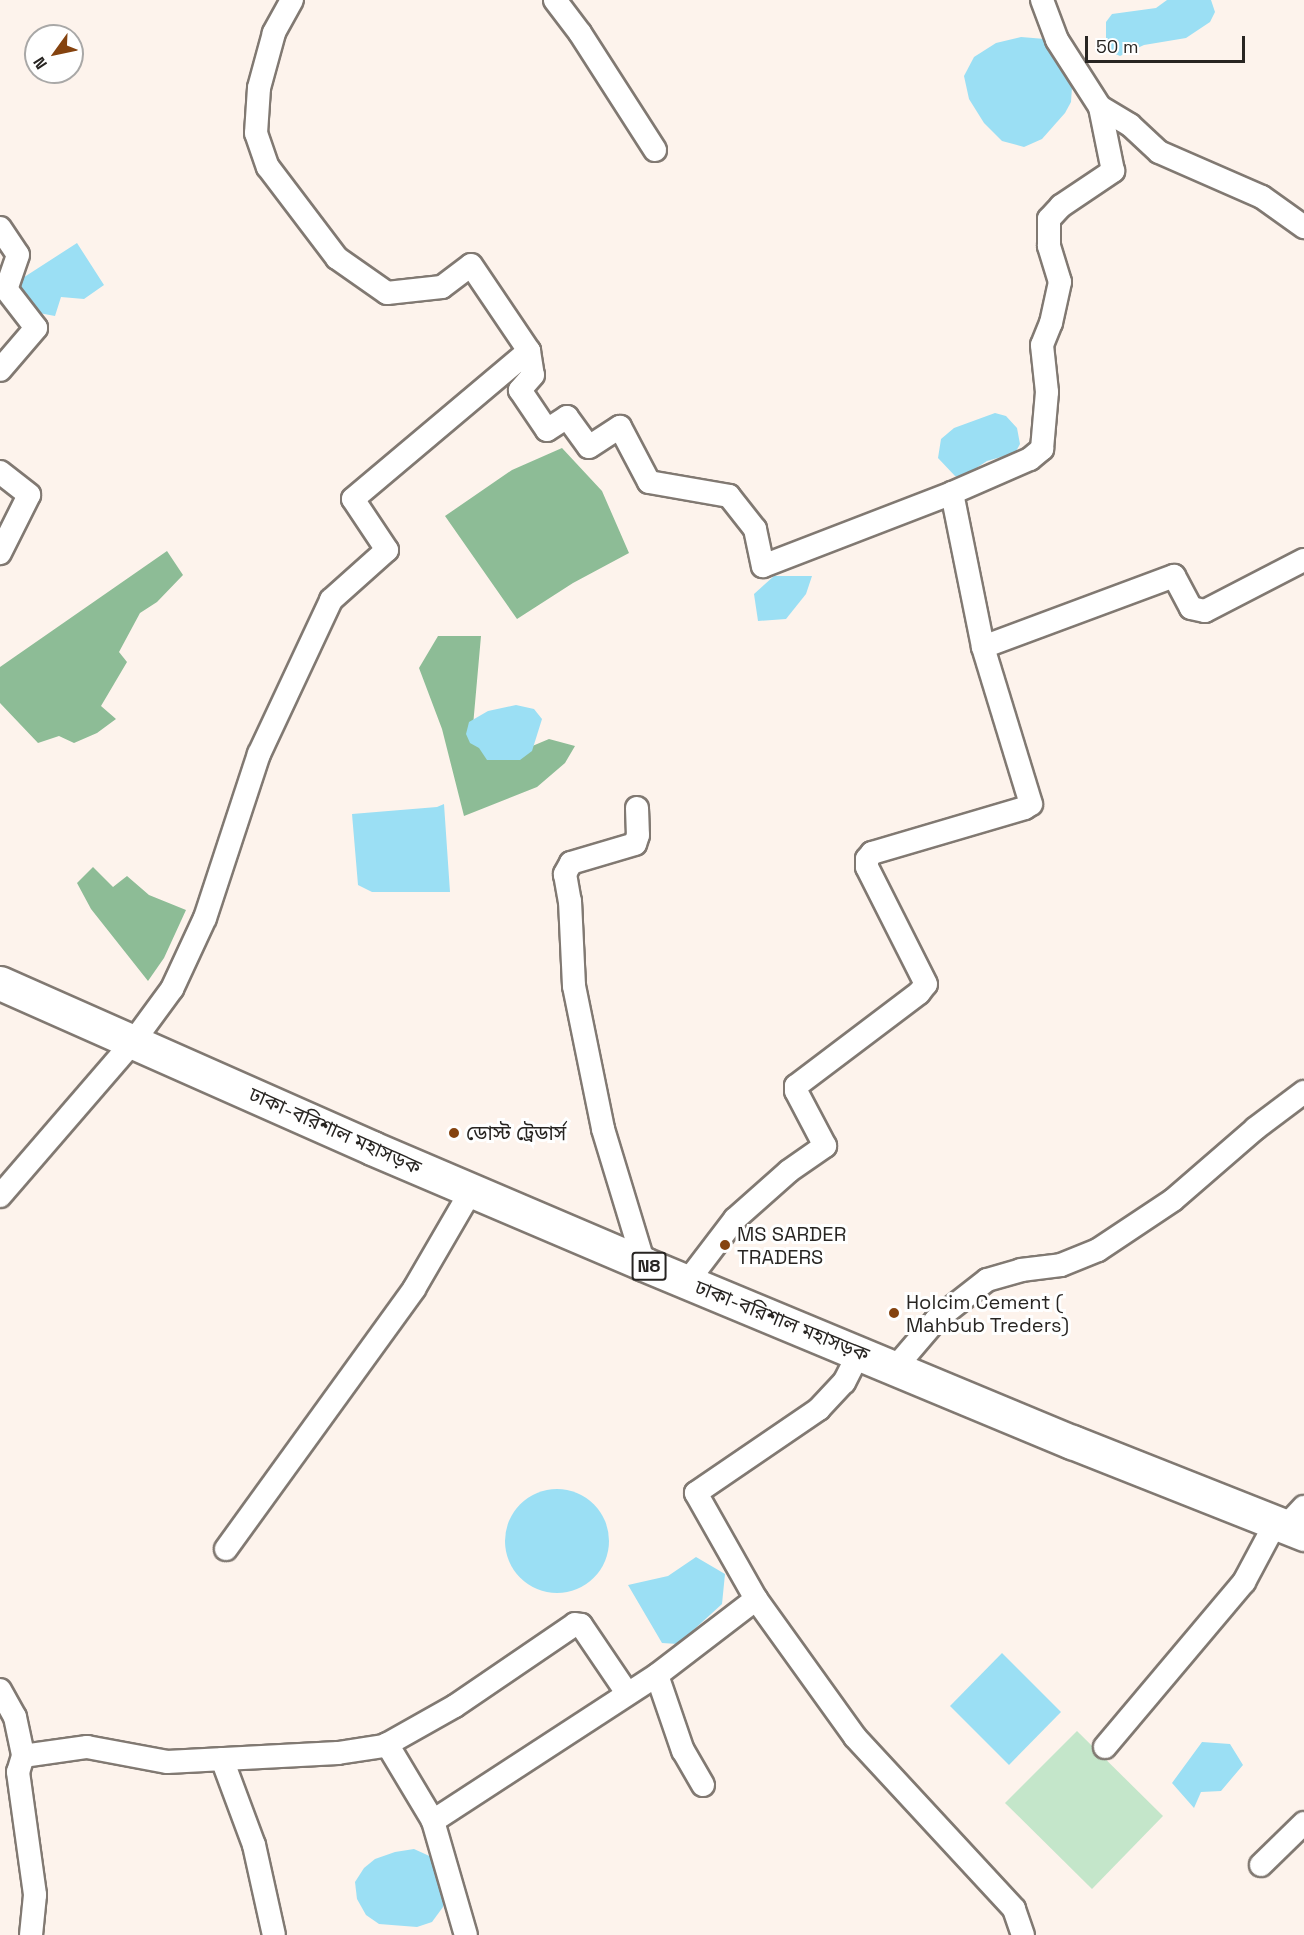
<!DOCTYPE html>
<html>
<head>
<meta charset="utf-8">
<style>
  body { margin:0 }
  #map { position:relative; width:1304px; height:1935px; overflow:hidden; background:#fdf3ec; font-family:"Space Grotesk","Noto Sans Bengali",sans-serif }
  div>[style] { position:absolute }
  .green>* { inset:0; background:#c4e6ca }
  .forest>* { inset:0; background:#8dbc96 }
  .water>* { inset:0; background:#9bdff4 }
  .round { border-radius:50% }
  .roads { filter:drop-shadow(2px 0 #817972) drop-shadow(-2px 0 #817972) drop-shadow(0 2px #817972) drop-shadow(0 -2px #817972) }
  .street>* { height:22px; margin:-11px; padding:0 11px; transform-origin:11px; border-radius:11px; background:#fff }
  .highway>* { height:33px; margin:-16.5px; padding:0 16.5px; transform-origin:16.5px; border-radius:16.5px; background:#fff }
  .dots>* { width:16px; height:16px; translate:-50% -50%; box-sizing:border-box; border:3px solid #fff; border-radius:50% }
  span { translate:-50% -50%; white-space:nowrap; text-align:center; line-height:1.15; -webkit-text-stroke:6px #fff; paint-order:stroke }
  .shield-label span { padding:2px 4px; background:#fff; border:2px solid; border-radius:4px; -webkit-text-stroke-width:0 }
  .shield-label { font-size:18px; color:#282522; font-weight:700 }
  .street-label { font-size:20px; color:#282522 }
  .poi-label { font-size:20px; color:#282522 }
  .left { translate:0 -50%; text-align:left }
  .north { position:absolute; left:24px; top:24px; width:60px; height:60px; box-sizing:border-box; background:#fff; border:2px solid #a9a8a7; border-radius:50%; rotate:237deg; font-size:16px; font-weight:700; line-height:24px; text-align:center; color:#282522 }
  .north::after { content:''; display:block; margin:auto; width:21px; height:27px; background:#85430f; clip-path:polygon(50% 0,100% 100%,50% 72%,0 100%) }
  .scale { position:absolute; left:1085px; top:36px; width:160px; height:27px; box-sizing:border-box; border:3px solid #282522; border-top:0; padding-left:8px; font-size:18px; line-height:21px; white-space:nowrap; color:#282522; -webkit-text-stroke:4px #fff; paint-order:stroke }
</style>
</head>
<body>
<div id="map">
  <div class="green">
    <div style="clip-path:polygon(1077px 1731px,1163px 1816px,1092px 1889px,1005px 1803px)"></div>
  </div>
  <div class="forest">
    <div style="clip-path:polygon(562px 448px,602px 491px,629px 553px,573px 583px,517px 619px,445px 516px,512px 470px)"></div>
    <div style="clip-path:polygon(167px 551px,183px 575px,157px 602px,140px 613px,119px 652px,127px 662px,101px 706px,116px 719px,97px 733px,74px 743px,59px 736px,38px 743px,0 703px,0 667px)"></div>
    <div style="clip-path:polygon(438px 636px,481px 636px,472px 737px,506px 757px,549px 739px,575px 746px,565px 763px,537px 787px,464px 816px,442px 729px,419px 668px)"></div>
    <div style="clip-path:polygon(93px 867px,113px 887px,127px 876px,149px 895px,186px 910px,164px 958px,148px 981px,91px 909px,77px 883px)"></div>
  </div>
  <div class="water">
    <div style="clip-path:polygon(1167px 0,1211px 0,1215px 12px,1210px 22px,1186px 38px,1144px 45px,1120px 56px,1111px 52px,1106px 39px,1106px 22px,1112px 14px,1156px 8px)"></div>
    <div style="clip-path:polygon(1021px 37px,1045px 39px,1067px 62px,1072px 87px,1071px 102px,1065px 113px,1042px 139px,1024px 147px,1002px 141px,984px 123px,969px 99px,964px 76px,974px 57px,996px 43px)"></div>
    <div style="clip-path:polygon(77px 243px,104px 285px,84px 299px,61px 297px,55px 316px,39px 313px,15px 283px)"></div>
    <div style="clip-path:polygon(995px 413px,1006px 416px,1017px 428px,1020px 444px,1015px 453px,987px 461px,961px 478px,955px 476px,938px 458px,941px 439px,954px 428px)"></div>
    <div style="clip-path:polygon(774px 576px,812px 576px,806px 594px,786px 619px,758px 621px,754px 594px)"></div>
    <div style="clip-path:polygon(516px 705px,534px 709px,542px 719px,532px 751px,520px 760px,487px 760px,479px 748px,470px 743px,466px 734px,469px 722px,488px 711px)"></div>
    <div style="clip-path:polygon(444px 804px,450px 892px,372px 892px,358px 885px,352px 814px,437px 807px)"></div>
    <div class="round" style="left:505px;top:1489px;width:104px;height:104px"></div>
    <div style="clip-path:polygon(696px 1557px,725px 1574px,722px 1604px,678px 1644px,662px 1643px,628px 1585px,668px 1576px)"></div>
    <div style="clip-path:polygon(1002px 1653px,1061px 1712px,1009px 1765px,950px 1706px)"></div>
    <div style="clip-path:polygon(1202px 1742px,1230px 1744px,1243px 1765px,1221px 1791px,1201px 1792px,1194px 1808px,1172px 1783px)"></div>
    <div style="clip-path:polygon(414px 1849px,436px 1859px,443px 1882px,443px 1907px,432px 1922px,417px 1927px,379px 1924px,366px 1915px,357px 1899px,355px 1882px,364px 1868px,375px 1859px,395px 1852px)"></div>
  </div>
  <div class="roads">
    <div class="street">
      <div style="left:292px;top:0;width:38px;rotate:119deg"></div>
      <div style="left:274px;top:33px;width:57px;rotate:105.3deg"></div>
      <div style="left:259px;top:88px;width:45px;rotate:93.8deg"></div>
      <div style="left:256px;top:133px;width:36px;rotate:71deg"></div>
      <div style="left:268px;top:167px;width:114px;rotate:52.8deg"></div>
      <div style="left:337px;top:258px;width:61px;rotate:35deg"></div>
      <div style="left:387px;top:293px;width:55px;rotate:-6.2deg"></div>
      <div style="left:442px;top:287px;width:36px;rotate:-37deg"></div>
      <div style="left:471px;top:265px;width:104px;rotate:56deg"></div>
      <div style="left:555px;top:0;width:41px;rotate:52.9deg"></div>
      <div style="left:580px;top:33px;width:139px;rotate:57.3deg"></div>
      <div style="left:1042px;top:0;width:43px;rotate:69.4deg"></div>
      <div style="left:1057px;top:40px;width:80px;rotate:57.3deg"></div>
      <div style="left:1100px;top:107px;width:35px;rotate:31deg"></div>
      <div style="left:1130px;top:125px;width:40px;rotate:43deg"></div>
      <div style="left:1159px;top:152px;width:112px;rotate:23.6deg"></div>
      <div style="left:1262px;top:197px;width:52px;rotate:35.5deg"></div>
      <div style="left:0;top:228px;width:32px;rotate:56deg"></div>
      <div style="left:18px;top:255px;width:36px;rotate:109deg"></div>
      <div style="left:6px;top:289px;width:49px;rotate:52.4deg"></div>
      <div style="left:36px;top:328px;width:55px;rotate:130.6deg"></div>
      <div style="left:0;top:472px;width:37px;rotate:38deg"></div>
      <div style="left:29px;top:495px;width:65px;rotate:116.6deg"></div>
      <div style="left:952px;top:493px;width:157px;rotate:78.6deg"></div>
      <div style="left:983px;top:647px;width:204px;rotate:-20.4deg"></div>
      <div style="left:1174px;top:576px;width:36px;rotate:62deg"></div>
      <div style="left:1191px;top:608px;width:14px;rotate:12deg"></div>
      <div style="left:1205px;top:611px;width:111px;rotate:-27.3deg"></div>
      <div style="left:637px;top:808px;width:27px;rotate:88deg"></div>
      <div style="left:638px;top:835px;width:9px;rotate:108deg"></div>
      <div style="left:635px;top:844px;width:67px;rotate:163.5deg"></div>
      <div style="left:571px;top:863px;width:13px;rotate:119deg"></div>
      <div style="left:565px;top:874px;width:27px;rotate:80deg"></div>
      <div style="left:570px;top:901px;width:85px;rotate:87.3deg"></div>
      <div style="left:574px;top:986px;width:146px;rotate:78.5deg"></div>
      <div style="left:603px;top:1129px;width:141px;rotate:73.1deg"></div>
      <div style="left:0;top:1196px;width:203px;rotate:-49.2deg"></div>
      <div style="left:133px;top:1042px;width:66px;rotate:-53.7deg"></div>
      <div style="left:172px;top:989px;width:78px;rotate:-65.1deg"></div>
      <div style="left:205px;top:918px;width:173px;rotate:-71.8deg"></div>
      <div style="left:259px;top:754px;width:170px;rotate:-64.9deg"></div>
      <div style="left:331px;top:600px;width:75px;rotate:-41.8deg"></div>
      <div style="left:387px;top:550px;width:61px;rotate:-123.7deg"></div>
      <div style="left:353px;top:499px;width:230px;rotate:-40.1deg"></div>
      <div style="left:529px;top:351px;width:24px;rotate:81deg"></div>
      <div style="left:533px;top:375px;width:20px;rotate:131deg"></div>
      <div style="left:520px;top:390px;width:48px;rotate:56deg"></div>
      <div style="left:547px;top:430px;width:24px;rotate:-33deg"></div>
      <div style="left:567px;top:417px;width:37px;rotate:54deg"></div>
      <div style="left:589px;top:447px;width:37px;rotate:-33deg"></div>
      <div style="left:620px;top:427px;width:62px;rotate:62.2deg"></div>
      <div style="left:649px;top:482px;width:81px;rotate:9.9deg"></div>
      <div style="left:729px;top:496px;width:42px;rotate:51.8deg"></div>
      <div style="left:755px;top:529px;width:38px;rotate:78deg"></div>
      <div style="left:763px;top:566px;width:203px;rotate:-21.1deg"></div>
      <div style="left:952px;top:493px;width:85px;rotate:-23.6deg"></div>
      <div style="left:1030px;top:459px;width:16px;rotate:-40deg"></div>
      <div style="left:1042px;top:449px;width:57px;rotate:-85deg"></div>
      <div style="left:1047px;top:392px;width:47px;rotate:-96.1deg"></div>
      <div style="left:1042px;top:345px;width:24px;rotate:-68deg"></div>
      <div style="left:1051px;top:323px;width:42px;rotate:-77.6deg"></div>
      <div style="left:1060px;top:282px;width:38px;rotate:-107deg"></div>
      <div style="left:1049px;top:246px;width:27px;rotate:-90deg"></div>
      <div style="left:1049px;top:219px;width:18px;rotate:-47deg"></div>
      <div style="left:1061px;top:206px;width:63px;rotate:-33.9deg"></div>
      <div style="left:1113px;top:171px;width:65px;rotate:-101.5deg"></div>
      <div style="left:687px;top:1282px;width:79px;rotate:-52.7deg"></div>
      <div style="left:735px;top:1219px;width:72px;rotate:-41.6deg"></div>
      <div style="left:789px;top:1171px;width:44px;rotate:-34.8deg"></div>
      <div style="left:825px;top:1146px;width:62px;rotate:-117.8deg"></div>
      <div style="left:796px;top:1091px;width:5px;rotate:-90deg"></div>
      <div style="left:796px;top:1086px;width:154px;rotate:-37.1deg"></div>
      <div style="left:919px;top:993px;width:11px;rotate:-52deg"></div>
      <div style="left:926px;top:984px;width:131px;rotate:-116.8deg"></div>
      <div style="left:867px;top:867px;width:8px;rotate:-90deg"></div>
      <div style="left:867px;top:859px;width:8px;rotate:-50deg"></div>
      <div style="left:872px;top:853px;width:159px;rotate:-16.4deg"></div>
      <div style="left:1025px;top:808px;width:7px;rotate:-34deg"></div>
      <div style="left:1031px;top:804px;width:164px;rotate:-107deg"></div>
      <div style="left:859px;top:1353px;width:33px;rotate:117deg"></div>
      <div style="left:844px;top:1382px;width:37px;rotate:133deg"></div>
      <div style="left:819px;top:1409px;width:149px;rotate:145.7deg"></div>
      <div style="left:696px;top:1493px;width:122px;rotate:60.5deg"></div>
      <div style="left:756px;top:1599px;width:170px;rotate:54.3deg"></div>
      <div style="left:855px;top:1737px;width:234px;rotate:47.2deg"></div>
      <div style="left:1014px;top:1909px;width:28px;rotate:71deg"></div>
      <div style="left:895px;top:1368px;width:63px;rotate:-49.5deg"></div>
      <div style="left:936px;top:1320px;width:65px;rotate:-38.1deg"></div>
      <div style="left:987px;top:1280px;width:35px;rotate:-16deg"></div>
      <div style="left:1021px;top:1270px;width:40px;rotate:-7.1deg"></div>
      <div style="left:1061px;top:1265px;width:40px;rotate:-22deg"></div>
      <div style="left:1098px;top:1250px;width:90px;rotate:-33.7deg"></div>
      <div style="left:1173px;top:1200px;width:110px;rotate:-40.9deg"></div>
      <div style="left:1256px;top:1128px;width:60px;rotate:-36.9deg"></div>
      <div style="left:1286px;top:1526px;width:26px;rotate:-47deg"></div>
      <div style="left:226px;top:1549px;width:321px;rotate:-54.1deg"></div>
      <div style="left:414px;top:1289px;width:113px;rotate:-59.8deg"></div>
      <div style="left:0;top:1690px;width:31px;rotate:61deg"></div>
      <div style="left:15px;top:1717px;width:40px;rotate:78deg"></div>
      <div style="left:23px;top:1756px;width:17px;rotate:107deg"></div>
      <div style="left:18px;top:1772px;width:124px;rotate:82.1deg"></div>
      <div style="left:35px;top:1895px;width:40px;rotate:95.7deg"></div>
      <div style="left:387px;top:1744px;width:90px;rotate:59.1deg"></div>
      <div style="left:433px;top:1821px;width:119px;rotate:73.9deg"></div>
      <div style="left:1105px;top:1747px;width:216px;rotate:-49.9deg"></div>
      <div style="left:1244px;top:1582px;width:68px;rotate:-61.9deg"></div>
      <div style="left:23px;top:1756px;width:65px;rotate:-8deg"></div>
      <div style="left:87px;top:1747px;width:81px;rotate:10.6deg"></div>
      <div style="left:167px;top:1762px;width:171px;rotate:-3deg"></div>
      <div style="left:338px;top:1753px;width:47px;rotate:-8.7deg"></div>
      <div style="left:384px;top:1746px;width:81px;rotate:-29.4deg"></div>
      <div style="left:455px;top:1706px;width:145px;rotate:-34.3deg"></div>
      <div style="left:575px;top:1624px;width:6px;rotate:9deg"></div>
      <div style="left:581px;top:1625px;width:82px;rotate:55.9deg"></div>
      <div style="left:222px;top:1759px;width:92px;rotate:69.6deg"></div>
      <div style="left:254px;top:1845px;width:92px;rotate:77.5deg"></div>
      <div style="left:703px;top:1785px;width:39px;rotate:-120deg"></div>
      <div style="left:683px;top:1751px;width:80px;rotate:-108.9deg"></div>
      <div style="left:657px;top:1675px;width:125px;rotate:-37.5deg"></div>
      <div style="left:433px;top:1821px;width:267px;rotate:-33.1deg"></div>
      <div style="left:1261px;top:1865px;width:60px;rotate:-44.3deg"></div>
    </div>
    <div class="highway">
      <div style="left:0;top:983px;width:407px;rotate:23.9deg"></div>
      <div style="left:372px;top:1148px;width:296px;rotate:23.1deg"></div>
      <div style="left:644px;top:1264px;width:464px;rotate:22.6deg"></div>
      <div style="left:1072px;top:1442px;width:250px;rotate:21.6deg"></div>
    </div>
  </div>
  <div class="dots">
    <div style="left:454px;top:1133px;background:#85430f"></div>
    <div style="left:725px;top:1245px;background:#85430f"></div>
    <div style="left:894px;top:1313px;background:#85430f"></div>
  </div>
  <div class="shield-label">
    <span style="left:649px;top:1266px">N8</span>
  </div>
  <div class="street-label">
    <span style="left:335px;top:1131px;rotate:24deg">ঢাকা-বরিশাল মহাসড়ক</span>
    <span style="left:782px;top:1321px;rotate:22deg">ঢাকা-বরিশাল মহাসড়ক</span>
  </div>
  <div class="poi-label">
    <span class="left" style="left:466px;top:1133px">ডোস্ট ট্রেডার্স</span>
    <span class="left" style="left:737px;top:1246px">MS SARDER<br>TRADERS</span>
    <span class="left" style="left:906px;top:1314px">Holcim Cement (<br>Mahbub Treders)</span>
  </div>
  <div class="north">N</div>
  <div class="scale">50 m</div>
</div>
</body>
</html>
